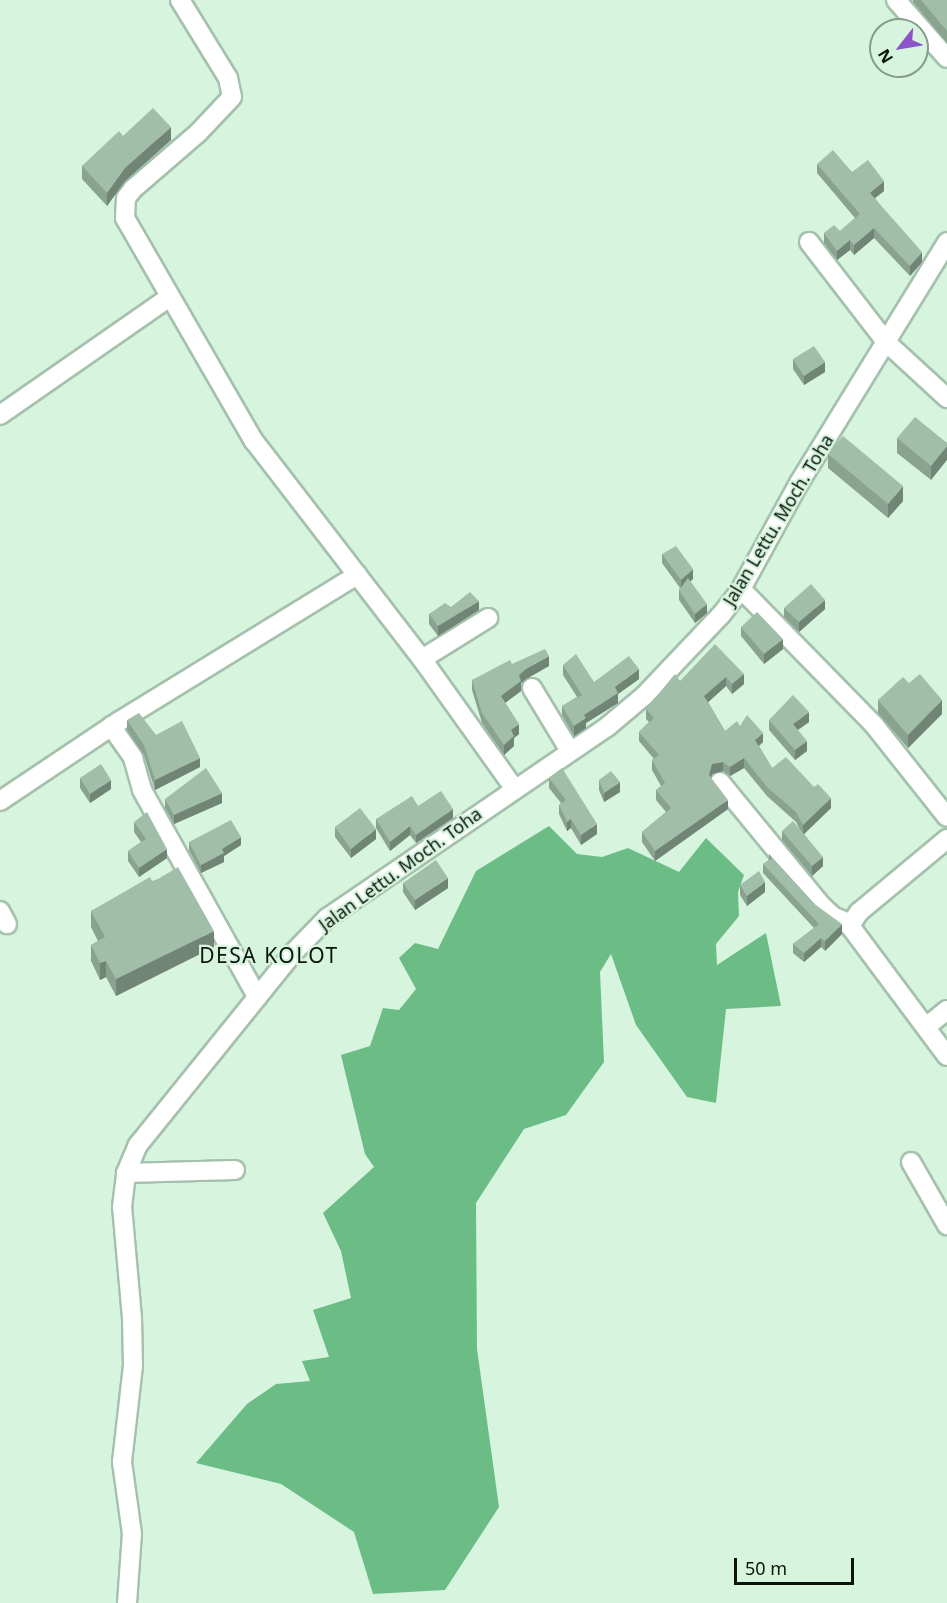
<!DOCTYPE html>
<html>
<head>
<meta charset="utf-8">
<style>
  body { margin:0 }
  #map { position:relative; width:947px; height:1603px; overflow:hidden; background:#d7f4de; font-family:"Noto Sans",sans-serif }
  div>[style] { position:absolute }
  .forest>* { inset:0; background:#6bbd85 }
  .roads { filter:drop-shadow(2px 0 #a5c1ac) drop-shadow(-2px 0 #a5c1ac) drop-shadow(0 2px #a5c1ac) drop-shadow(0 -2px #a5c1ac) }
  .minor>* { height:18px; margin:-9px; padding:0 9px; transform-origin:9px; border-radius:9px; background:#fff }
  .wall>* { inset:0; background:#8aa391 }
  .shaded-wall>* { inset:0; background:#718576 }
  .building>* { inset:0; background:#a1bea9 }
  span { translate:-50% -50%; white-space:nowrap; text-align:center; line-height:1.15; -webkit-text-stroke:4.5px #d7f4de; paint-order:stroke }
  .street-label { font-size:18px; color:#0b150e }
  .quarter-label { font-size:21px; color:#0b150e; letter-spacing:1.5px }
  .north { position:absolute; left:869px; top:18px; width:60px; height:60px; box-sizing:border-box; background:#d7f4de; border:2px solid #859b8b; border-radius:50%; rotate:239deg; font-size:16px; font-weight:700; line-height:24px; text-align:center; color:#0b150e }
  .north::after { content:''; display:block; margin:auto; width:21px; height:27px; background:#8c54cb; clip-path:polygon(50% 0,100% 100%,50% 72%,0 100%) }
  .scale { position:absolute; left:734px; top:1558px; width:120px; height:27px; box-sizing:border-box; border:3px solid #0b150e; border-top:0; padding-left:8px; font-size:18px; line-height:21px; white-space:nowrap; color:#0b150e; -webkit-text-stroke:4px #d7f4de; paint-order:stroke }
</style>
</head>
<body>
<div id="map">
  <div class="forest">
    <div style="clip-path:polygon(549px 826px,577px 854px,602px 857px,628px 848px,679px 872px,706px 838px,744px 875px,738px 892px,739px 916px,716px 944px,717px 965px,766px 933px,781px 1006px,726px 1009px,716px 1103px,687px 1097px,636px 1025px,611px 954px,600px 972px,604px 1062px,566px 1115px,524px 1129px,476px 1203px,477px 1349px,499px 1507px,445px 1590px,373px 1594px,354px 1532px,281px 1484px,196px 1463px,247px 1404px,276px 1384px,310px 1381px,302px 1361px,329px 1357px,313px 1310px,351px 1298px,341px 1251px,323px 1213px,374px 1167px,365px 1154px,341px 1055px,370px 1046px,383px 1008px,399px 1010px,416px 989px,399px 958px,415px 943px,438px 949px,476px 871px)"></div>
  </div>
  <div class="roads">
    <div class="minor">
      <div style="left:180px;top:0;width:92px;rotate:58.4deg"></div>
      <div style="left:228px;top:78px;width:19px;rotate:78deg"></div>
      <div style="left:232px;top:97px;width:50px;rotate:133.4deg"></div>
      <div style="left:198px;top:133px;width:86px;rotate:139.3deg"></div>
      <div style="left:133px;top:189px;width:11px;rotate:128deg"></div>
      <div style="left:126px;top:198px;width:20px;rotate:93deg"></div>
      <div style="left:125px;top:218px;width:258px;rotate:60deg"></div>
      <div style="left:254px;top:441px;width:275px;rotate:52.4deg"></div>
      <div style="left:422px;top:659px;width:158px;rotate:54.5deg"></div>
      <div style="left:896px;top:0;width:77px;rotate:48.7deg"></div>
      <div style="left:809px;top:242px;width:126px;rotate:52.4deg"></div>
      <div style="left:886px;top:342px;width:83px;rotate:42.6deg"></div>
      <div style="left:0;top:415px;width:207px;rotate:-34.8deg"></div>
      <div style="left:741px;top:589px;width:190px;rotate:45.6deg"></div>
      <div style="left:874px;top:725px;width:117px;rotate:51.6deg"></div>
      <div style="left:422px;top:659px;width:78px;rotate:-31.8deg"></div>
      <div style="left:532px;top:688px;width:74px;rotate:58.9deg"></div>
      <div style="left:111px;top:726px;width:39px;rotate:55deg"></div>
      <div style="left:133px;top:758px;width:33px;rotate:74deg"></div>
      <div style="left:142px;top:790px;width:237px;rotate:60.9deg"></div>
      <div style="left:720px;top:782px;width:159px;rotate:50.6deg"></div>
      <div style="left:821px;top:905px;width:18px;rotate:43deg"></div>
      <div style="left:834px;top:917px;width:17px;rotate:21deg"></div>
      <div style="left:0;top:801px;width:142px;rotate:-33.8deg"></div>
      <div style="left:118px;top:722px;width:281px;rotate:-31.6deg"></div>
      <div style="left:947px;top:839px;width:114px;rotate:140.3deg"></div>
      <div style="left:859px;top:912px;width:17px;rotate:123deg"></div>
      <div style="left:850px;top:926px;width:162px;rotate:53.3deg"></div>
      <div style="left:0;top:911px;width:15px;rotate:62deg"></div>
      <div style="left:926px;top:1027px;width:27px;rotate:-39deg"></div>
      <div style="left:911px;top:1162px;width:73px;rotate:60.3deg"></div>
      <div style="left:126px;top:1173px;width:109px;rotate:-1.6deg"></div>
      <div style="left:127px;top:1603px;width:69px;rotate:-85.9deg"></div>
      <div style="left:132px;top:1534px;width:73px;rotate:-97.9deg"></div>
      <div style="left:122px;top:1462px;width:97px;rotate:-83.5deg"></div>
      <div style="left:133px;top:1366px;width:48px;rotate:-91.2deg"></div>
      <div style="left:132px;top:1318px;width:111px;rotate:-95.1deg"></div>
      <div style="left:122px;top:1207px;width:34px;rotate:-83deg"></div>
      <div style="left:126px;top:1173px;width:30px;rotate:-67deg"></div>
      <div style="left:138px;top:1145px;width:245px;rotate:-51.1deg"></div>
      <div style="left:292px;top:954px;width:50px;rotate:-45.8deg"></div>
      <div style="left:327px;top:918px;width:339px;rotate:-34.3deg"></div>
      <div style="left:607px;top:727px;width:48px;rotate:-40deg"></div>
      <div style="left:644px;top:696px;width:112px;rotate:-46.5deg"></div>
      <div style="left:721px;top:615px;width:33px;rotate:-52deg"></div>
      <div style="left:741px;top:589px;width:121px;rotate:-61.3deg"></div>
      <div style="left:799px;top:483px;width:283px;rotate:-58.4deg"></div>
    </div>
  </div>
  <div class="wall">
    <div style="clip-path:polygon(913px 0,947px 0,947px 43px,913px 2px)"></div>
    <div style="clip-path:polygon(123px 136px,171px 140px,125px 181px,107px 206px,82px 179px,82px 166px)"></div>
    <div style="clip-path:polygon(817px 164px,852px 172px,884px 191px,875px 198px,922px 262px,910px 276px,874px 238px,854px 255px,850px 250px,837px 260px,824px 243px,824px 233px,840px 231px,855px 218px,817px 173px)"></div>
    <div style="clip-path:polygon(793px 359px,825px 372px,804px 385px,793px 369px)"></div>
    <div style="clip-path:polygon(897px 438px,947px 443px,931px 480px,897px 453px)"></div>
    <div style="clip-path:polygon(828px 454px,903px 501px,888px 518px,828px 468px)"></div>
    <div style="clip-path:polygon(662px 554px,693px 579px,690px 581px,707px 613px,695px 623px,679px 600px,679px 590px,680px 588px,662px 563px)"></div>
    <div style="clip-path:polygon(451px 607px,479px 610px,438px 636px,429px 624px,429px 614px)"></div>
    <div style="clip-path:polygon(784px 608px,825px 609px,799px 632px,784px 617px)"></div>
    <div style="clip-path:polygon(741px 627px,783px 649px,764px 664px,741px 636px)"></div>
    <div style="clip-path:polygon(512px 664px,549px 666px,526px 679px,521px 683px,521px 691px,505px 703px,519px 734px,514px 738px,514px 746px,504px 755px,482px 723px,472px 690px,472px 680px)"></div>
    <div style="clip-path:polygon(563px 665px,594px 682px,639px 679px,618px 694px,618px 703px,586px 723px,586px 728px,574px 736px,562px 715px,562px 706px,577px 697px,563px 675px)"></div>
    <div style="clip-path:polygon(744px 674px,744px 684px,732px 694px,726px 686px,708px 702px,725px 731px,740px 726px,763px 742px,759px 746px,772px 768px,831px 808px,804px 834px,823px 866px,812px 876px,782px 840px,782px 831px,800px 830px,796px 822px,767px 796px,744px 768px,730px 776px,723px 771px,712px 774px,711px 778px,728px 809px,655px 861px,642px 842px,642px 832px,666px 812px,656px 800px,656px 790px,661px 786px,652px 770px,652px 760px,654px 759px,639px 741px,639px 732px,649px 722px,646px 719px,646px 709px,680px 681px)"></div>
    <div style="clip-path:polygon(909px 683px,942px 714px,908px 748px,878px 713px,878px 700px)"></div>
    <div style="clip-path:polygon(127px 720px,156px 735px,200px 767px,155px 790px,144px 755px,127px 730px)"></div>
    <div style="clip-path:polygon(769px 720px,809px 722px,798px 730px,807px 751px,795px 760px,769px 730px)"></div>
    <div style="clip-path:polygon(80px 778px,111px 789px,90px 803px,80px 788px)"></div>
    <div style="clip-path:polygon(549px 778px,597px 834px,581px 845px,571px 828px,567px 831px,559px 814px,559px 805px,561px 803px,549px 788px)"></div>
    <div style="clip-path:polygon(599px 780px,620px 792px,604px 802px,599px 790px)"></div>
    <div style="clip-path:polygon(165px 799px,222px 803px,174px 824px,165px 808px)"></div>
    <div style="clip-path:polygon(418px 806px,453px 818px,416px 843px,410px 835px,390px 851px,376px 828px,376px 819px)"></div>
    <div style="clip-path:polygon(134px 822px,167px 858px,139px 877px,128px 861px,128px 851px,141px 842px,134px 832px)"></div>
    <div style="clip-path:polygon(335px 827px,376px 839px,351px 858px,335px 837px)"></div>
    <div style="clip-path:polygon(189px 842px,241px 845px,224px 856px,224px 862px,201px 873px,189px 850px)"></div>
    <div style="clip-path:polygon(769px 854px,842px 934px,825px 951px,821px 947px,804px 962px,793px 953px,793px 944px,814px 928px,763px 873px,763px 864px,769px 860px)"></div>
    <div style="clip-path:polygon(152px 881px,214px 947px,116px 996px,106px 977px,100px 980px,91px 961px,91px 945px,98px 941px,91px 927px,91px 911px)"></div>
    <div style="clip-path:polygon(403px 883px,448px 888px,415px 910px,403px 892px)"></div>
    <div style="clip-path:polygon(740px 885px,765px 892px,747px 906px,740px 895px)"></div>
  </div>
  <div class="shaded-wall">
    <div style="clip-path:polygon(171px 127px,171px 140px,125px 181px,107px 206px,107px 193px,125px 168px)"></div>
    <div style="clip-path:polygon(884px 181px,884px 191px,870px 202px,870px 193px)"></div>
    <div style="clip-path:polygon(874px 228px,874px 238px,854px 255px,854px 245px)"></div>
    <div style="clip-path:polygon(850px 240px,850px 250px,837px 260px,837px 251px)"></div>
    <div style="clip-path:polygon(922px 252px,922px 262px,910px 276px,910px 266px)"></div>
    <div style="clip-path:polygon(825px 362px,825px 372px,804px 385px,804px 376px)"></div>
    <div style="clip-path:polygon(947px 446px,947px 460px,931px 480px,931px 466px)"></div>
    <div style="clip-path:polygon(903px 486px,903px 501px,888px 518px,888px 504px)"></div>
    <div style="clip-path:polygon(693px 569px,693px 579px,681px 590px,681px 580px)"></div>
    <div style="clip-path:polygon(825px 600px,825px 609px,799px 632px,799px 622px)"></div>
    <div style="clip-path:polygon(479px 601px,479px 610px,438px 636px,438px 626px)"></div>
    <div style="clip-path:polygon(707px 604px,707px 613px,695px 623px,695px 614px)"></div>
    <div style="clip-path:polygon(783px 639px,783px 649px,764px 664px,764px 654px)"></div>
    <div style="clip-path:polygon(549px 656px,549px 666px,526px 679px,521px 683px,521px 691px,501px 706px,501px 696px,519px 675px,526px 669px)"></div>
    <div style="clip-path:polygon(639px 669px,639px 679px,618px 694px,618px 703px,586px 723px,586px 728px,574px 736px,574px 726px,584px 715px,615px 687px)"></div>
    <div style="clip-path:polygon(744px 674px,744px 684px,732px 694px,732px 684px)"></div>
    <div style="clip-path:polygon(726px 677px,726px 686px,704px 706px,704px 696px)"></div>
    <div style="clip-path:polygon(942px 700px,942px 714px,908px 748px,908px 735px)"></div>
    <div style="clip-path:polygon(809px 712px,809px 722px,793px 733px,793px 724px)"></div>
    <div style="clip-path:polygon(519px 724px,519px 734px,514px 738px,514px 746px,504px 755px,504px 745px,511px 730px)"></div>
    <div style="clip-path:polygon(763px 733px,763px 742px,755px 749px,755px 740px)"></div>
    <div style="clip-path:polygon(807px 741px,807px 751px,795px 760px,795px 750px)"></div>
    <div style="clip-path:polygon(200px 758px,200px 767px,155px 790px,155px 780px)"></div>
    <div style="clip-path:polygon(744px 758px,744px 768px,730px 776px,730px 767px)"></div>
    <div style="clip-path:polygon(723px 762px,723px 771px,712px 774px,709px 784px,709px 775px,712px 764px)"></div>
    <div style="clip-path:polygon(111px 780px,111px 789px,90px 803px,90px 794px)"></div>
    <div style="clip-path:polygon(620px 782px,620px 792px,604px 802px,604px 793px)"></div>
    <div style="clip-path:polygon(222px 793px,222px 803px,174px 824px,174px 815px)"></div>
    <div style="clip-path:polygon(831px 798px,831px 808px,803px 835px,803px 825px)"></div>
    <div style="clip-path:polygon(728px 800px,728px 809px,655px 861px,655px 851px)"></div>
    <div style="clip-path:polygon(453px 809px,453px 818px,416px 843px,416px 835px)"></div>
    <div style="clip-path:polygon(571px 819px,571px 828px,567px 831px,567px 822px)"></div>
    <div style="clip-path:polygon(597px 824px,597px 834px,581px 845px,581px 835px)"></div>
    <div style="clip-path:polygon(410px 826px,410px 835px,390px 851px,390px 842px)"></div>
    <div style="clip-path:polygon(376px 829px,376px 839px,351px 858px,351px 849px)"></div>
    <div style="clip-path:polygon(241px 837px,241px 845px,224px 856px,224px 862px,201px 873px,201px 865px,222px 849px)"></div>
    <div style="clip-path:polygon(167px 849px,167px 858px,139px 877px,139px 868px)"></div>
    <div style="clip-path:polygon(823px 857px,823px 866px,812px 876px,812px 866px)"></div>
    <div style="clip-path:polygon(448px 878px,448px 888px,415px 910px,415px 900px)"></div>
    <div style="clip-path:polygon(765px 882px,765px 892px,747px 906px,747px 896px)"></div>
    <div style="clip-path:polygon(842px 924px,842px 934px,825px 951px,825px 941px)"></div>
    <div style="clip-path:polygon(214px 931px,214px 947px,116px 996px,116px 979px)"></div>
    <div style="clip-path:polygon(821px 938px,821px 947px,804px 962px,804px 953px)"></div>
    <div style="clip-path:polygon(106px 961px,106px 977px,100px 980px,100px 963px)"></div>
  </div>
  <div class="building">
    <div style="clip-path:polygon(921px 0,947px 0,947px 31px)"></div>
    <div style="clip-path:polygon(153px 108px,171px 127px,125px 168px,107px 193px,82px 166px,119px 131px,123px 136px)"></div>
    <div style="clip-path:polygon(833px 150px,852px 172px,868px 160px,884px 181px,870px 193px,922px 252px,910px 266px,874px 228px,854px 245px,850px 240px,837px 251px,824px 233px,834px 225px,840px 231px,860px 214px,817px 164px)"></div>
    <div style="clip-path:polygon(814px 346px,825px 362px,804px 376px,793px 359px)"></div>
    <div style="clip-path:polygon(915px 417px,947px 443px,947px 446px,931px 466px,897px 438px)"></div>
    <div style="clip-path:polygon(843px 436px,903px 486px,888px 504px,828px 454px)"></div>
    <div style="clip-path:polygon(676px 546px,693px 569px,681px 580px,662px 554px)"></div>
    <div style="clip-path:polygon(688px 578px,707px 604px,695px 614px,679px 590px)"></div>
    <div style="clip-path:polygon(811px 584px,825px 600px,799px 622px,784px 608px)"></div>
    <div style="clip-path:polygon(470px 592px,479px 601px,438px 626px,429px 614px,445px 603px,451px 607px)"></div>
    <div style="clip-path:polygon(757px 612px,783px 639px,764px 654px,741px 627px)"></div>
    <div style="clip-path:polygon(715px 644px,744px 674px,732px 684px,726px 677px,704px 696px,725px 731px,737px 721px,740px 726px,747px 715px,763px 733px,755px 740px,772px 768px,786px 757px,814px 787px,818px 784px,831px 798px,803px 825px,796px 812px,767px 787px,744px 758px,730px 767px,723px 762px,712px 764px,709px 775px,728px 800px,655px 851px,642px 832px,671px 808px,656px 790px,665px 783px,652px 760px,659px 755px,639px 732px,654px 718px,646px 709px,675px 674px,680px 681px)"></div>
    <div style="clip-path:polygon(545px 649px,549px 656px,526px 669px,519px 675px,521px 681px,501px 696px,519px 724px,511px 730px,514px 736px,504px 745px,482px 713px,472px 680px,510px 660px,512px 664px)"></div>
    <div style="clip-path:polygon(576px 654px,594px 682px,629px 656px,639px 669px,615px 687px,618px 693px,584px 715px,586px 718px,574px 726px,562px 706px,582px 695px,563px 665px)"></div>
    <div style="clip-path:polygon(920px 674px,942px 700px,908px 735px,878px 700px,903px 677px,909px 683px)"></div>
    <div style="clip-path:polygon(793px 695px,809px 712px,793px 724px,807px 741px,795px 750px,769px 720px)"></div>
    <div style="clip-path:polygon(139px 713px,156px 735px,182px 721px,200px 758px,155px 780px,144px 745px,127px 720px)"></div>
    <div style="clip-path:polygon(101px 764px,111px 780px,90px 794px,80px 778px)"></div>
    <div style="clip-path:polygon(206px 768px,222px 793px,174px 815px,165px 799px)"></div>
    <div style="clip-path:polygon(562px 768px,597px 824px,581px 835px,571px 819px,567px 822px,559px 805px,566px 800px,549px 778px)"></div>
    <div style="clip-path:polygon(611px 771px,620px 782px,604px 793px,599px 780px)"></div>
    <div style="clip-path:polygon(441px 791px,453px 809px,416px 835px,410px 826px,390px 842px,376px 819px,412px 796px,418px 806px)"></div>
    <div style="clip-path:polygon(360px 808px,376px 829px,351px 849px,335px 827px)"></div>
    <div style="clip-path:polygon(147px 812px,167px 849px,139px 868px,128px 851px,146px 839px,134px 822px)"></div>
    <div style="clip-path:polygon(231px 820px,241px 837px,222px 849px,224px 853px,201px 865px,189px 842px)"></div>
    <div style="clip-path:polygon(793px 821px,823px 857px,812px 866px,782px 831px)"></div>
    <div style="clip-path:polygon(769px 854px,813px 903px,842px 924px,825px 941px,821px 938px,804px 953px,793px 944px,819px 924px,763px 864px,772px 859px)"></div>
    <div style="clip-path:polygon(436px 860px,448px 878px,415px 900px,403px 883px)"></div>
    <div style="clip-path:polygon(178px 867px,214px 931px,116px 979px,106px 961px,100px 963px,91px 945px,105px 937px,91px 911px,150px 877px,152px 881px,158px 879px)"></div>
    <div style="clip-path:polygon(759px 871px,765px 882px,747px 896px,740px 885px)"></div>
  </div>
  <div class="street-label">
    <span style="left:778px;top:520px;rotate:-59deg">Jalan Lettu. Moch. Toha</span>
    <span style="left:400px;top:869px;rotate:-36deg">Jalan Lettu. Moch. Toha</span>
  </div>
  <div class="quarter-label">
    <span style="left:269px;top:955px">DESA KOLOT</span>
  </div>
  <div class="north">N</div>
  <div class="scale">50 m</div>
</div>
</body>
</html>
